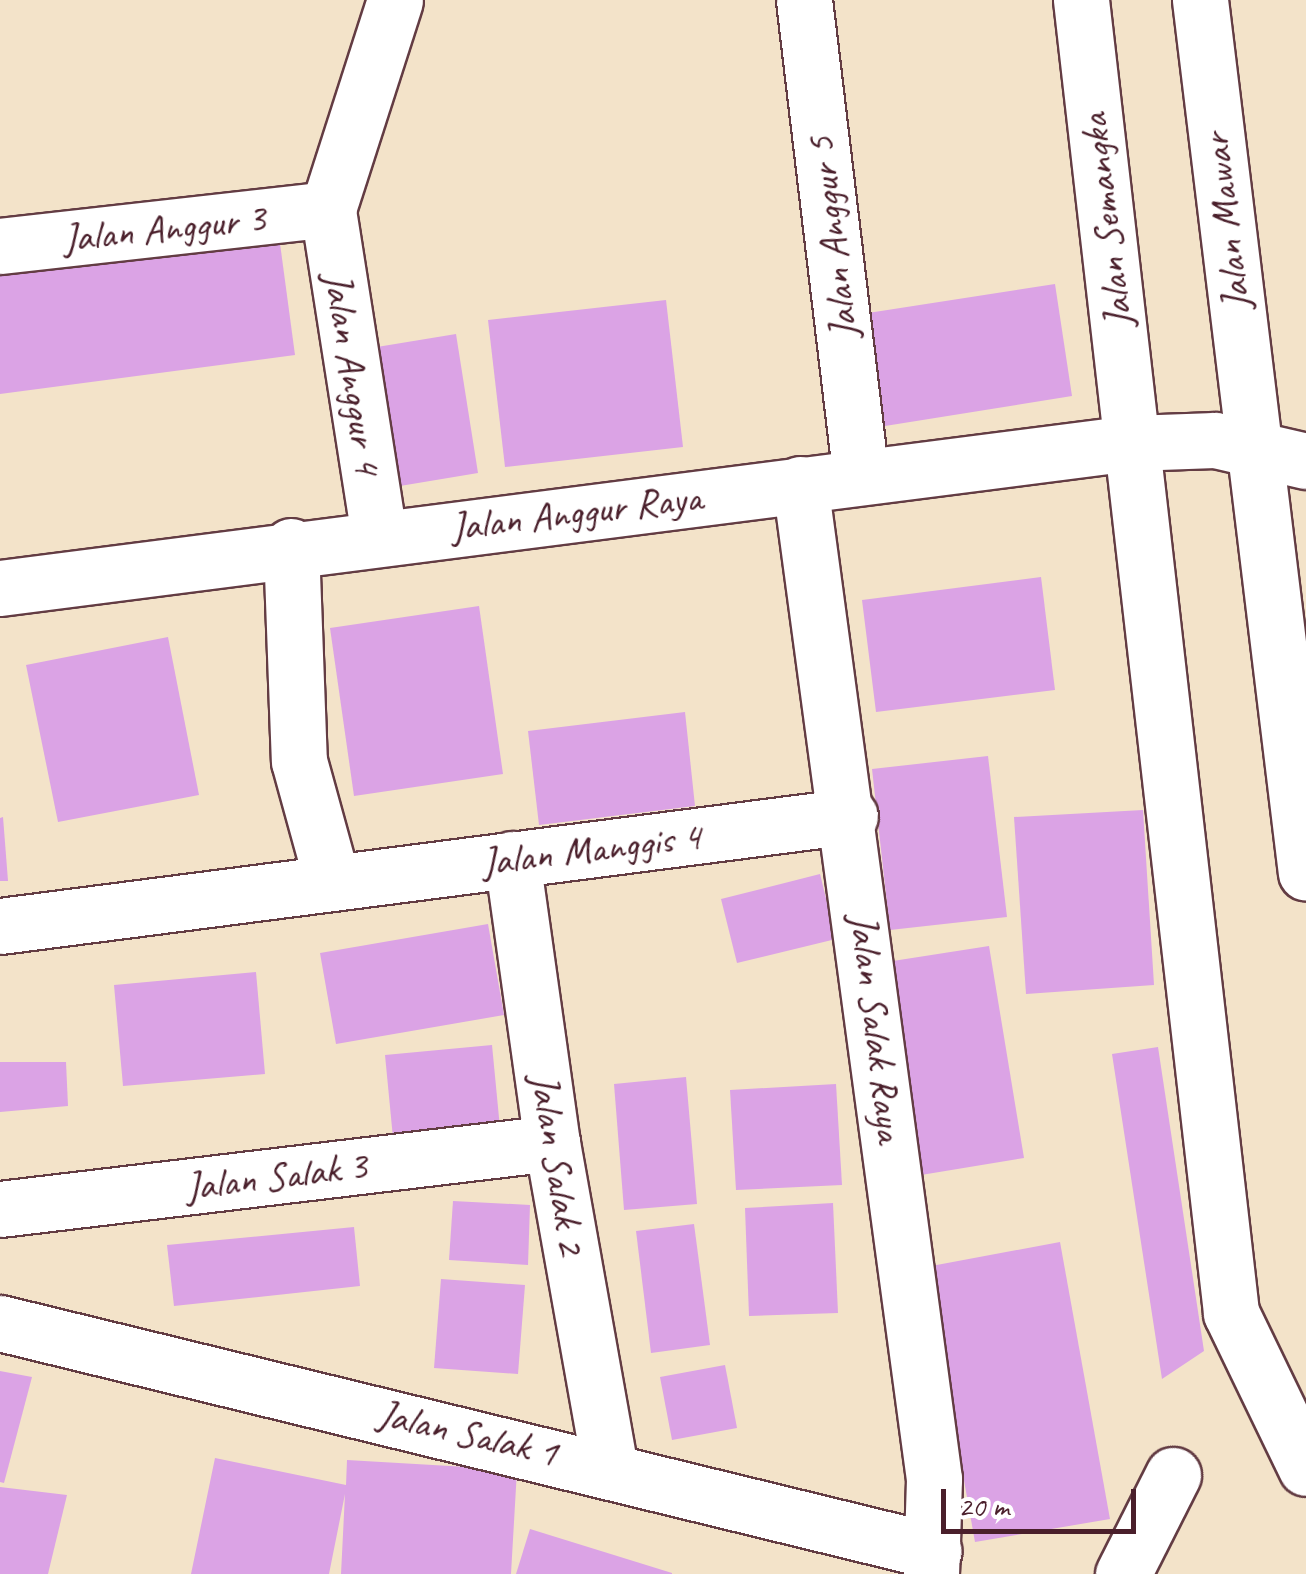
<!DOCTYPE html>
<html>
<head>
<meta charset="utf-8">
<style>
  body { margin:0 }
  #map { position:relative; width:1306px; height:1574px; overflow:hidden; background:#f3e3c9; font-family:Caveat,sans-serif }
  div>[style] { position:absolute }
  .building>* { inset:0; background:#dba3e5 }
  .roads { filter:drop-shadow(2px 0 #633c43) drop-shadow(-2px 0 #633c43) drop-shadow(0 2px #633c43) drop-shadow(0 -2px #633c43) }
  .minor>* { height:55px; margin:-27.5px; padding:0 27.5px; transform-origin:27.5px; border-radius:27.5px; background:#fff }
  .tertiary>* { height:55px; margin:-27.5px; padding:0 27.5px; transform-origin:27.5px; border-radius:27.5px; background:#fff }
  span { translate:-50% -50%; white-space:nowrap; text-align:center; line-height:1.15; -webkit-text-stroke:9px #fff; paint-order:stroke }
  .street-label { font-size:40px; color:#4a1f2b }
  .scale { position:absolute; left:941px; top:1489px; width:195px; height:45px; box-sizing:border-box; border:5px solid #4a1f2b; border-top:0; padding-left:12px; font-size:30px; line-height:35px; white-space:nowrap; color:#4a1f2b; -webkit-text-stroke:8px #fff; paint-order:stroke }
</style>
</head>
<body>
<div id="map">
  <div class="building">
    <div style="clip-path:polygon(279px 236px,295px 355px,0 394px,0 274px)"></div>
    <div style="clip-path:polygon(1055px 284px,1072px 396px,885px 426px,868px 313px)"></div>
    <div style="clip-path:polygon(666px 300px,683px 447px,505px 467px,488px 320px)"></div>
    <div style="clip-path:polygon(456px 334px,478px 473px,400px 486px,377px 347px)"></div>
    <div style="clip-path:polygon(1041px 577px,1055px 690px,876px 712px,862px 600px)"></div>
    <div style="clip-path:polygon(479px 606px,503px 774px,354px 796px,330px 628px)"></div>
    <div style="clip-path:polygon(168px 637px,199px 795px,58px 822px,26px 665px)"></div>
    <div style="clip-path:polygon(685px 712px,695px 806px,539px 825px,528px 731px)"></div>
    <div style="clip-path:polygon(988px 756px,1007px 917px,890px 930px,872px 769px)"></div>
    <div style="clip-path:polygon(1143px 810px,1154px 985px,1026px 994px,1014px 817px)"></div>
    <div style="clip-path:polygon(3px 817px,8px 881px,0 881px,0 818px)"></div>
    <div style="clip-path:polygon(820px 874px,836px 939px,737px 963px,721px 899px)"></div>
    <div style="clip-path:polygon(488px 924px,504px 1015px,336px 1044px,320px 953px)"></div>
    <div style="clip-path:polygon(989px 946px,1024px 1158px,915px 1176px,880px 963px)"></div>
    <div style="clip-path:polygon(256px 972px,265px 1074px,123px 1086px,114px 985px)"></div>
    <div style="clip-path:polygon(492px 1045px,500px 1128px,393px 1138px,385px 1055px)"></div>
    <div style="clip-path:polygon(1158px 1047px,1204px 1351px,1162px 1379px,1112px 1054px)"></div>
    <div style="clip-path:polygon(0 1062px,66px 1062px,68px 1106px,0 1112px)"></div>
    <div style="clip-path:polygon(686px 1077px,697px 1204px,624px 1210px,614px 1084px)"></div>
    <div style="clip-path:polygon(836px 1084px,842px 1185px,736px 1190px,730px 1090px)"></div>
    <div style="clip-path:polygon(453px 1201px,530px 1205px,528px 1265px,449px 1260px)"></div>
    <div style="clip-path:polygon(833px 1203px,838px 1313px,749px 1316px,745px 1208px)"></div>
    <div style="clip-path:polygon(694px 1224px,710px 1345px,651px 1353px,636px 1231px)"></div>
    <div style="clip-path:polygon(354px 1227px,360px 1286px,174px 1306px,167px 1245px)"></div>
    <div style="clip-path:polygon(1060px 1242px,1110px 1519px,975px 1542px,926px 1267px)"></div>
    <div style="clip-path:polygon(441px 1279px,525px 1285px,518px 1374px,434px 1368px)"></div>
    <div style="clip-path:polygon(725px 1365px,737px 1428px,672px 1440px,660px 1377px)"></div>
    <div style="clip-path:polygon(0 1371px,32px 1377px,4px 1483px,0 1482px)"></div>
    <div style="clip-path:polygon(215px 1458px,346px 1485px,347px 1460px,517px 1470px,511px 1574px,341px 1574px,345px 1494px,329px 1574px,191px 1574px)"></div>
    <div style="clip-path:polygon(0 1487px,67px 1495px,48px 1574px,0 1574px)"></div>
    <div style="clip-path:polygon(530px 1529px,672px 1573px,672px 1574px,516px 1574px)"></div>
  </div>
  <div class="roads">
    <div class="minor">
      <div style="left:804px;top:0;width:479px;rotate:83.2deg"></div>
      <div style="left:1081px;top:0;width:1322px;rotate:83.48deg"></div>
      <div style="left:1231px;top:1313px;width:172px;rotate:64.2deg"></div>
      <div style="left:1200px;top:0;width:879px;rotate:83.08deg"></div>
      <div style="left:0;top:246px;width:330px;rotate:-6.4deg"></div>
      <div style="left:800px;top:484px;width:1004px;rotate:82.33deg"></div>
      <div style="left:934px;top:1479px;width:95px;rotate:91.8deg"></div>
      <div style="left:379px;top:536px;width:331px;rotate:-98.9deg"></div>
      <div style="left:328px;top:209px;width:219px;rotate:-72.2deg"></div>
      <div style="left:291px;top:546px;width:215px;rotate:87.9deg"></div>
      <div style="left:299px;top:761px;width:124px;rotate:74.6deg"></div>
      <div style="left:512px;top:859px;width:287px;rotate:82deg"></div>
      <div style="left:552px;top:1143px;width:329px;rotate:79.9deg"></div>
      <div style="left:0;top:926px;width:857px;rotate:-7.37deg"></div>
      <div style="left:0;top:1209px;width:556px;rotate:-6.82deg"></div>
      <div style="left:0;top:1323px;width:961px;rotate:13.72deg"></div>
      <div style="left:1123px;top:1574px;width:111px;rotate:-63.2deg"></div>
    </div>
    <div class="tertiary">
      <div style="left:0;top:588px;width:1140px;rotate:-7.31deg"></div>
      <div style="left:1131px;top:443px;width:84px;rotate:-2deg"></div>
      <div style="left:1215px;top:440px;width:93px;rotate:13deg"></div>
    </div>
  </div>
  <div class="street-label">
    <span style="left:1106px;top:221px;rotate:-97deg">Jalan Semangka</span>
    <span style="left:1226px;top:222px;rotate:-97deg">Jalan Mawar</span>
    <span style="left:164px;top:228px;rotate:-6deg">Jalan Anggur 3</span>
    <span style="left:832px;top:238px;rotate:-97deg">Jalan Anggur 5</span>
    <span style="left:353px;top:373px;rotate:81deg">Jalan Anggur 4</span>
    <span style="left:576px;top:512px;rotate:-7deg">Jalan Anggur Raya</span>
    <span style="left:591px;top:849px;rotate:-7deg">Jalan Manggis 4</span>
    <span style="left:877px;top:1028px;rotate:83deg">Jalan Salak Raya</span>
    <span style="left:558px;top:1164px;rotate:81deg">Jalan Salak 2</span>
    <span style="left:276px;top:1176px;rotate:-7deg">Jalan Salak 3</span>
    <span style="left:468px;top:1433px;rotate:13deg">Jalan Salak 1</span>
  </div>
  <div class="scale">20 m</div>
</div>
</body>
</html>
